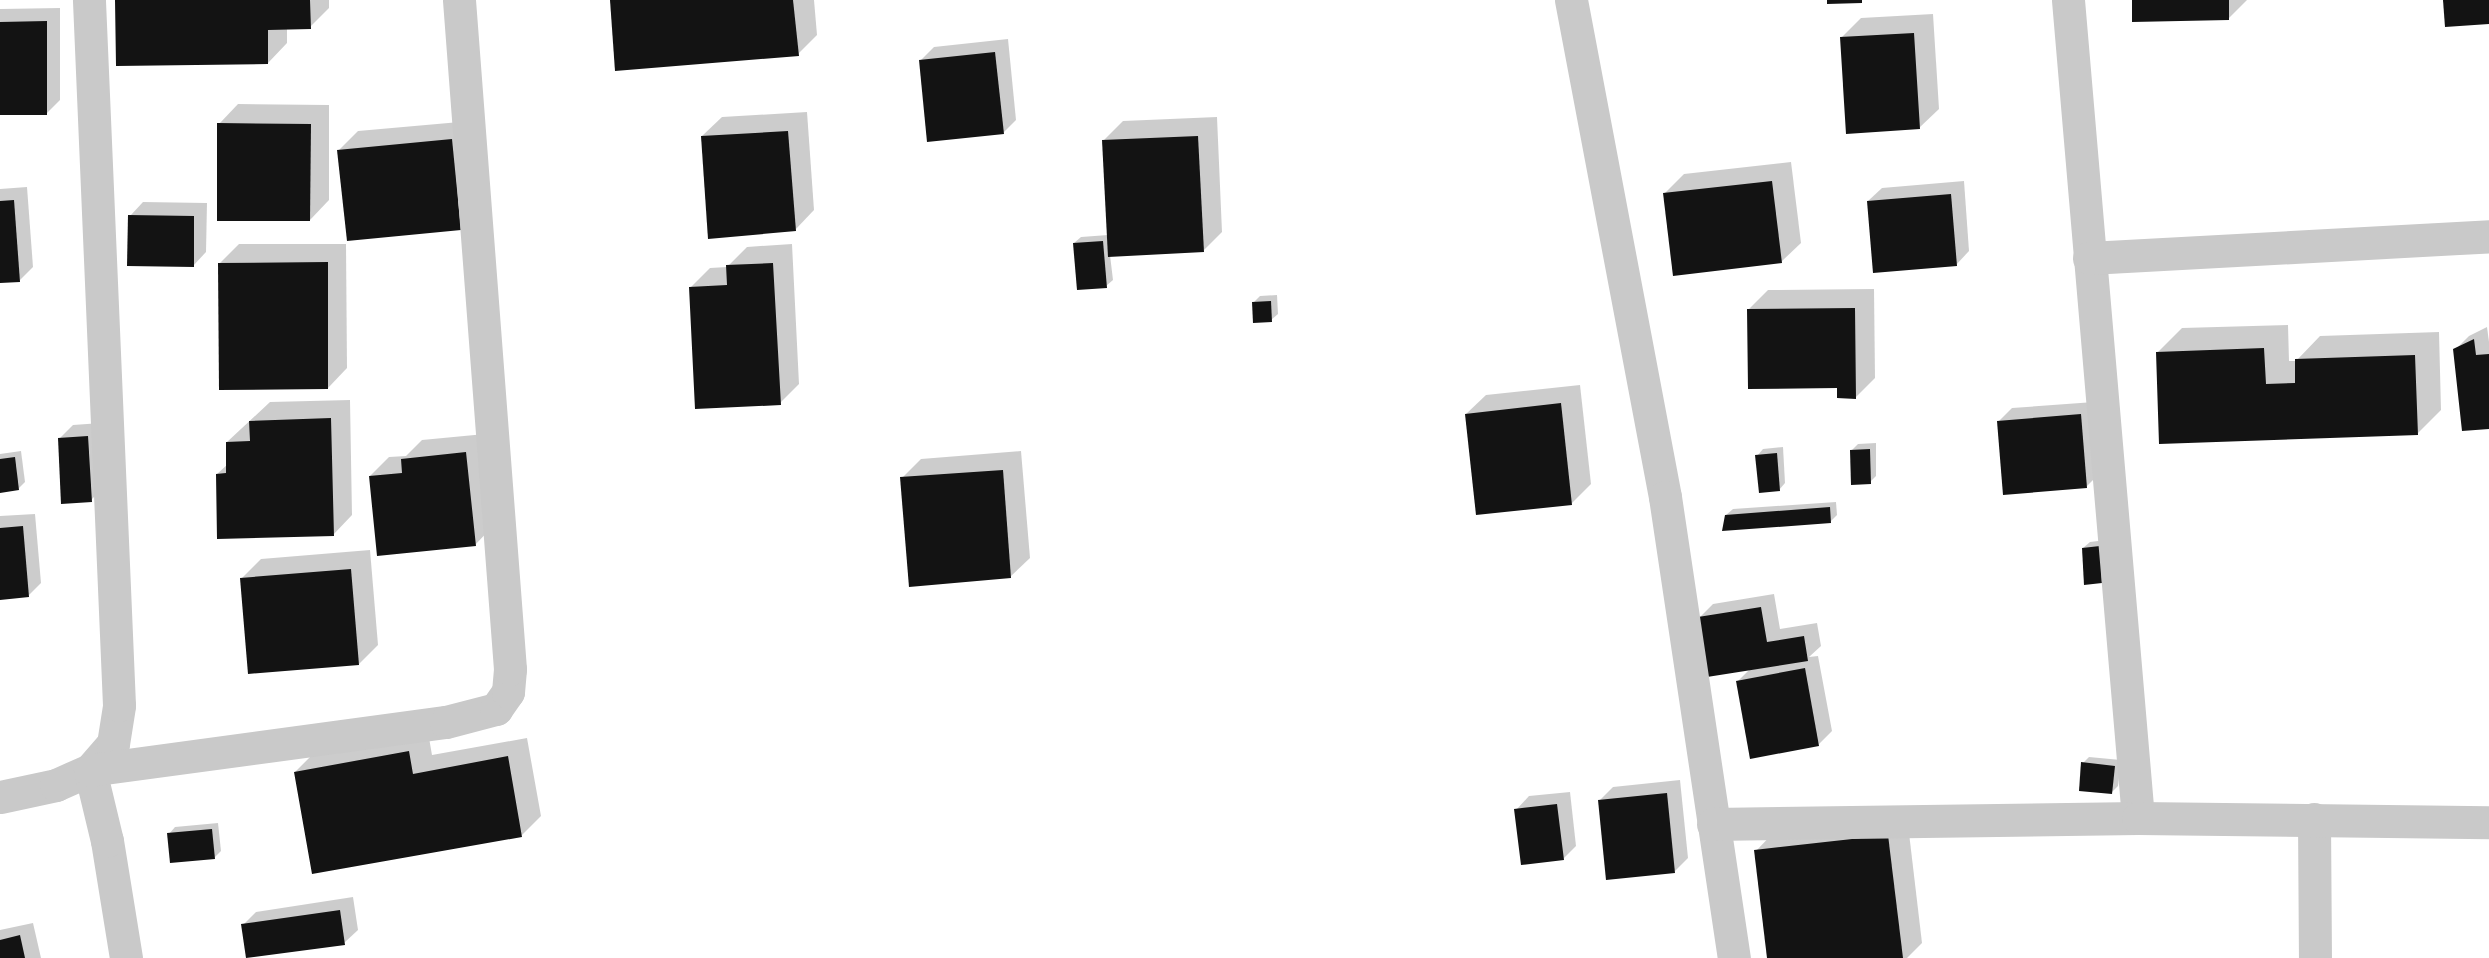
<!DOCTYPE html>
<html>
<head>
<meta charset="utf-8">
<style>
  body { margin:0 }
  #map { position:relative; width:2489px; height:958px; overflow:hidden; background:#fff; font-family:"Sofia Sans Condensed",sans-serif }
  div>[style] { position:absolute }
  .shadow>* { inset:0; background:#0003 }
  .building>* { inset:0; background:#131313 }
  .minor>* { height:33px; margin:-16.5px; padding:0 16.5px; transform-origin:16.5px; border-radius:16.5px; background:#c9c9c9 }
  span { translate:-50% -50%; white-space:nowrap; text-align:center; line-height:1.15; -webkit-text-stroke:6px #fff; paint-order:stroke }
</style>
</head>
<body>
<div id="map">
  <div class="shadow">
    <div style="clip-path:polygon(117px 0,329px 0,329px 8px,310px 27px,287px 28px,287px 43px,268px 63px)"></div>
    <div style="clip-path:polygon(612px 0,814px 0,817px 35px,798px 54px)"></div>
    <div style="clip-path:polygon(2133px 0,2247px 0,2229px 18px)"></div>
    <div style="clip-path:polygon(60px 8px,60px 100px,47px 113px,0 114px,0 9px)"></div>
    <div style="clip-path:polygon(1933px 14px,1939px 109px,1919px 128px,1842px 37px,1861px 18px)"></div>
    <div style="clip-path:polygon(1008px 39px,1016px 120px,1003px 133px,921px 60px,934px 47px)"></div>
    <div style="clip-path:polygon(238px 104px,329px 105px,329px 200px,310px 220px,219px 124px)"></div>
    <div style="clip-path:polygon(807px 112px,814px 210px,795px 230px,702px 136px,722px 117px)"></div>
    <div style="clip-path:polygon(1217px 117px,1222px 232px,1203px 251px,1110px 255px,1113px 280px,1106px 286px,1074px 243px,1081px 237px,1108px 235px,1104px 140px,1123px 121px)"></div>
    <div style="clip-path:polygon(471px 121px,480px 210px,339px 150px,358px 131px)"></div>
    <div style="clip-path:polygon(1791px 162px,1801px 243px,1781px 262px,1665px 193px,1684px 174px)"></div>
    <div style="clip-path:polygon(1964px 181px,1969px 251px,1956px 265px,1868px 201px,1882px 188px)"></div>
    <div style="clip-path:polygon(27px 187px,33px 267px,19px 281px,0 282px,0 189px)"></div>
    <div style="clip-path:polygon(143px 202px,207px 203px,206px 252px,193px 266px,130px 216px)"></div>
    <div style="clip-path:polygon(239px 244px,346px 244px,347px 368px,328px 388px,220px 263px)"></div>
    <div style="clip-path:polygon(792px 244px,799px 384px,780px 403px,690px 288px,710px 268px,727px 267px,747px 247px)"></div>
    <div style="clip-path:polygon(1874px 289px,1875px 378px,1856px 397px,1748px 310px,1768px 290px)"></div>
    <div style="clip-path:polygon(1277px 295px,1278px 314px,1271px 320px,1253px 303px,1260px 296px)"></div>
    <div style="clip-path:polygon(2288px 325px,2289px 361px,2296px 361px,2320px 336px,2439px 332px,2441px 410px,2417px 434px,2158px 352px,2182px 328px)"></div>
    <div style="clip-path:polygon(2487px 327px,2489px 342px,2489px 427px,2455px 350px,2469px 336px)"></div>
    <div style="clip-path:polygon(1580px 385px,1591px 484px,1572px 503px,1466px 414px,1486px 395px)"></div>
    <div style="clip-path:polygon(350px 400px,352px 515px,333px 535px,217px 474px,228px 464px,227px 442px,270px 402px)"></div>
    <div style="clip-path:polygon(2094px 402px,2100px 473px,2086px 487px,1999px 421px,2012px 408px)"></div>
    <div style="clip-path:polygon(101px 423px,104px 487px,91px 500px,60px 438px,73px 425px)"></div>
    <div style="clip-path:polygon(485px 434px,494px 525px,475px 545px,370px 476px,389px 457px,406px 456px,422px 440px)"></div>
    <div style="clip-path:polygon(1876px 443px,1876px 476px,1870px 482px,1852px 450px,1858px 444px)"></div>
    <div style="clip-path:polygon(1783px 447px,1785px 483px,1779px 490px,1757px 456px,1763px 449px)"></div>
    <div style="clip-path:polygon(21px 451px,25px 482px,18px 489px,0 491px,0 454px)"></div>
    <div style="clip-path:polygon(1021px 451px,1030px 558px,1010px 577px,902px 478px,921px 459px)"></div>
    <div style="clip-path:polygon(1836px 502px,1837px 515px,1830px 522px,1726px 515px,1733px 509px)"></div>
    <div style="clip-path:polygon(35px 514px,41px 583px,28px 596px,0 598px,0 516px)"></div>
    <div style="clip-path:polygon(2106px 540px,2108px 575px,2083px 548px,2090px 542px)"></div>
    <div style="clip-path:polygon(370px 550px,378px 645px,359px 664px,242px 578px,261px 559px)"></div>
    <div style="clip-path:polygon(1774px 594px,1780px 629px,1817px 623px,1821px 646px,1809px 657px,1818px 656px,1832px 731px,1818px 745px,1738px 681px,1751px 668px,1699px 618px,1713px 604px)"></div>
    <div style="clip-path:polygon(428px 732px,432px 755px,527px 738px,541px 816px,522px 835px,295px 772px,314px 753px)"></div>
    <div style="clip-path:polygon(2089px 757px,2121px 760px,2118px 786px,2111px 793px,2083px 763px)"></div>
    <div style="clip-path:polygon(1680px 780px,1688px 858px,1675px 871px,1599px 801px,1613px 787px)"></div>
    <div style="clip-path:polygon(1570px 792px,1576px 846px,1563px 859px,1516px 810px,1529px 796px)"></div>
    <div style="clip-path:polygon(1907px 816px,1922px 943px,1907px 958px,1768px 958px,1756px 851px,1775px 831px)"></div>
    <div style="clip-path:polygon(218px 823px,221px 851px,214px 858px,169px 834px,175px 827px)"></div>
    <div style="clip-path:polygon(353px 897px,358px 930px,344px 943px,243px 925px,256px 912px)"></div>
    <div style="clip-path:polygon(33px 923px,41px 958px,0 958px,0 930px)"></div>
  </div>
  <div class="building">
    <div style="clip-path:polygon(115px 0,310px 0,311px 29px,268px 30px,268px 64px,116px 66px)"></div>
    <div style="clip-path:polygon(610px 0,793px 0,799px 56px,615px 71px)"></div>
    <div style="clip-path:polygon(1827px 0,1862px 0,1862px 3px,1827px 4px)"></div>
    <div style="clip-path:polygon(2132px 0,2229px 0,2229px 20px,2132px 22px)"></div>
    <div style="clip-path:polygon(2443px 0,2489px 0,2489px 24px,2445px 27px)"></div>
    <div style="clip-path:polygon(47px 21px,47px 115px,0 115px,0 22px)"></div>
    <div style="clip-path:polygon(1914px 33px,1920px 129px,1846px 134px,1840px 37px)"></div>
    <div style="clip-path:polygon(995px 52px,1004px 134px,927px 142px,919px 60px)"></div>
    <div style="clip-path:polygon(217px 123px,311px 124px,310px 221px,217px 221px)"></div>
    <div style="clip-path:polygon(788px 131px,796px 231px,708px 239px,701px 136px)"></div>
    <div style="clip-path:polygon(1198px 136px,1204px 252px,1108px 257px,1102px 140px)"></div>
    <div style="clip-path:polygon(452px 139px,461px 230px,347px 241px,337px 150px)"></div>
    <div style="clip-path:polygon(1772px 181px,1782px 263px,1673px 276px,1663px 193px)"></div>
    <div style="clip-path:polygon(1951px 194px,1957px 266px,1873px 273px,1867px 201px)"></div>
    <div style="clip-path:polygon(14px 200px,20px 282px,0 283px,0 201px)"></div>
    <div style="clip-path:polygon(128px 215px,194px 216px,194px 267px,127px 266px)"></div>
    <div style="clip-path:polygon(1103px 241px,1107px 288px,1077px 290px,1073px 243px)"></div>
    <div style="clip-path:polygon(328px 262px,328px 389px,219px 390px,218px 263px)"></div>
    <div style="clip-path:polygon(773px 263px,781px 405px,695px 409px,689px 287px,727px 285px,726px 265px)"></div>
    <div style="clip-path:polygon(1271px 301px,1272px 322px,1253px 323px,1252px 302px)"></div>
    <div style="clip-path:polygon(1855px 308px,1856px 399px,1837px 398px,1837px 388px,1748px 389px,1747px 309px)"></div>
    <div style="clip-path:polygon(2474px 339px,2476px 355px,2489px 354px,2489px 429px,2462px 431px,2453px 349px)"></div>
    <div style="clip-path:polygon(2264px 348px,2266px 384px,2295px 383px,2295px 359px,2415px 355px,2418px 435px,2159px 444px,2156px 352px)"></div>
    <div style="clip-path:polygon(1561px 403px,1572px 505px,1476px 515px,1465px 414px)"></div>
    <div style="clip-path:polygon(2081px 414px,2087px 488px,2003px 495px,1997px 421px)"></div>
    <div style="clip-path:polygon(331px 418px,334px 536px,217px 539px,216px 474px,226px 473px,226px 442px,250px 441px,249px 421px)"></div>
    <div style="clip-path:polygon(88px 436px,92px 502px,61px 504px,58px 438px)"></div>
    <div style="clip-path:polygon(1870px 449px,1871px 484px,1851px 485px,1850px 450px)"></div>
    <div style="clip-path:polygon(466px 452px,476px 546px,377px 556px,369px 476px,402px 473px,401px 459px)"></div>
    <div style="clip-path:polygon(1777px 453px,1780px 491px,1759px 493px,1755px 455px)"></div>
    <div style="clip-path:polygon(15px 457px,19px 490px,0 493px,0 459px)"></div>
    <div style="clip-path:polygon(1003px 470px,1011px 578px,909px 587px,900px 477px)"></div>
    <div style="clip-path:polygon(1830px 507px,1831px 523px,1722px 531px,1725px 515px)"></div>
    <div style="clip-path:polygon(23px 526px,29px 597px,0 600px,0 528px)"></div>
    <div style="clip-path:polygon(2100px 546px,2102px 583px,2084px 585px,2082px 548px)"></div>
    <div style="clip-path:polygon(351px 569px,359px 665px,248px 674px,240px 578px)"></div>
    <div style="clip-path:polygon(1761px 607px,1767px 642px,1804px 636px,1808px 661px,1707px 677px,1698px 617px)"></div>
    <div style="clip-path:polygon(1805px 668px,1819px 746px,1750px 759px,1736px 681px)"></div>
    <div style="clip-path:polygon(409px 751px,413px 774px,508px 756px,522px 837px,312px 874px,294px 772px)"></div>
    <div style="clip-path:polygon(2081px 762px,2115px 766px,2112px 794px,2079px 791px)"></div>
    <div style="clip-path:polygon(1667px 793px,1675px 873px,1606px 880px,1598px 800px)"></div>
    <div style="clip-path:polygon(1557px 804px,1564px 860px,1521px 865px,1514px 809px)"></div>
    <div style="clip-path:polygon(212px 829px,215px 859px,170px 863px,167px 833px)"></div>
    <div style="clip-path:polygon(1888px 835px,1903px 958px,1767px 958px,1754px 850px)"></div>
    <div style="clip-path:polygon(340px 910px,345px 945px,246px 958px,241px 924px)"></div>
    <div style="clip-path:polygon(20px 935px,25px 958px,0 958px,0 940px)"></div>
  </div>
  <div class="minor">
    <div style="left:1571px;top:0;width:506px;rotate:79.29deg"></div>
    <div style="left:1665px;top:497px;width:466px;rotate:81.5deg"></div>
    <div style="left:2068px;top:0;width:821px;rotate:85.11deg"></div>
    <div style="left:2089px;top:258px;width:401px;rotate:-3.1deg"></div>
    <div style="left:0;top:797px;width:57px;rotate:-12.1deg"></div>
    <div style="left:56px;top:785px;width:37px;rotate:-24deg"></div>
    <div style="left:90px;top:770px;width:35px;rotate:-49deg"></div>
    <div style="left:113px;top:744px;width:39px;rotate:-81deg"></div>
    <div style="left:119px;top:705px;width:706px;rotate:-92.44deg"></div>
    <div style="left:2314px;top:819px;width:139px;rotate:89.6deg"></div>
    <div style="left:1713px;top:824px;width:425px;rotate:-0.8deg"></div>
    <div style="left:2138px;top:818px;width:351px;rotate:0.7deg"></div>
    <div style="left:126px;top:958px;width:119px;rotate:-99.2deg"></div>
    <div style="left:107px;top:841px;width:73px;rotate:-103.5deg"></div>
    <div style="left:90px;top:770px;width:359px;rotate:-7.7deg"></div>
    <div style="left:446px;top:722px;width:52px;rotate:-14.6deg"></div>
    <div style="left:496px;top:709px;width:21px;rotate:-55deg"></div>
    <div style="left:508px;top:692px;width:23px;rotate:-85deg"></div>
    <div style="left:510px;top:669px;width:671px;rotate:-94.36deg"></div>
  </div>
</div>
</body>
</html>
